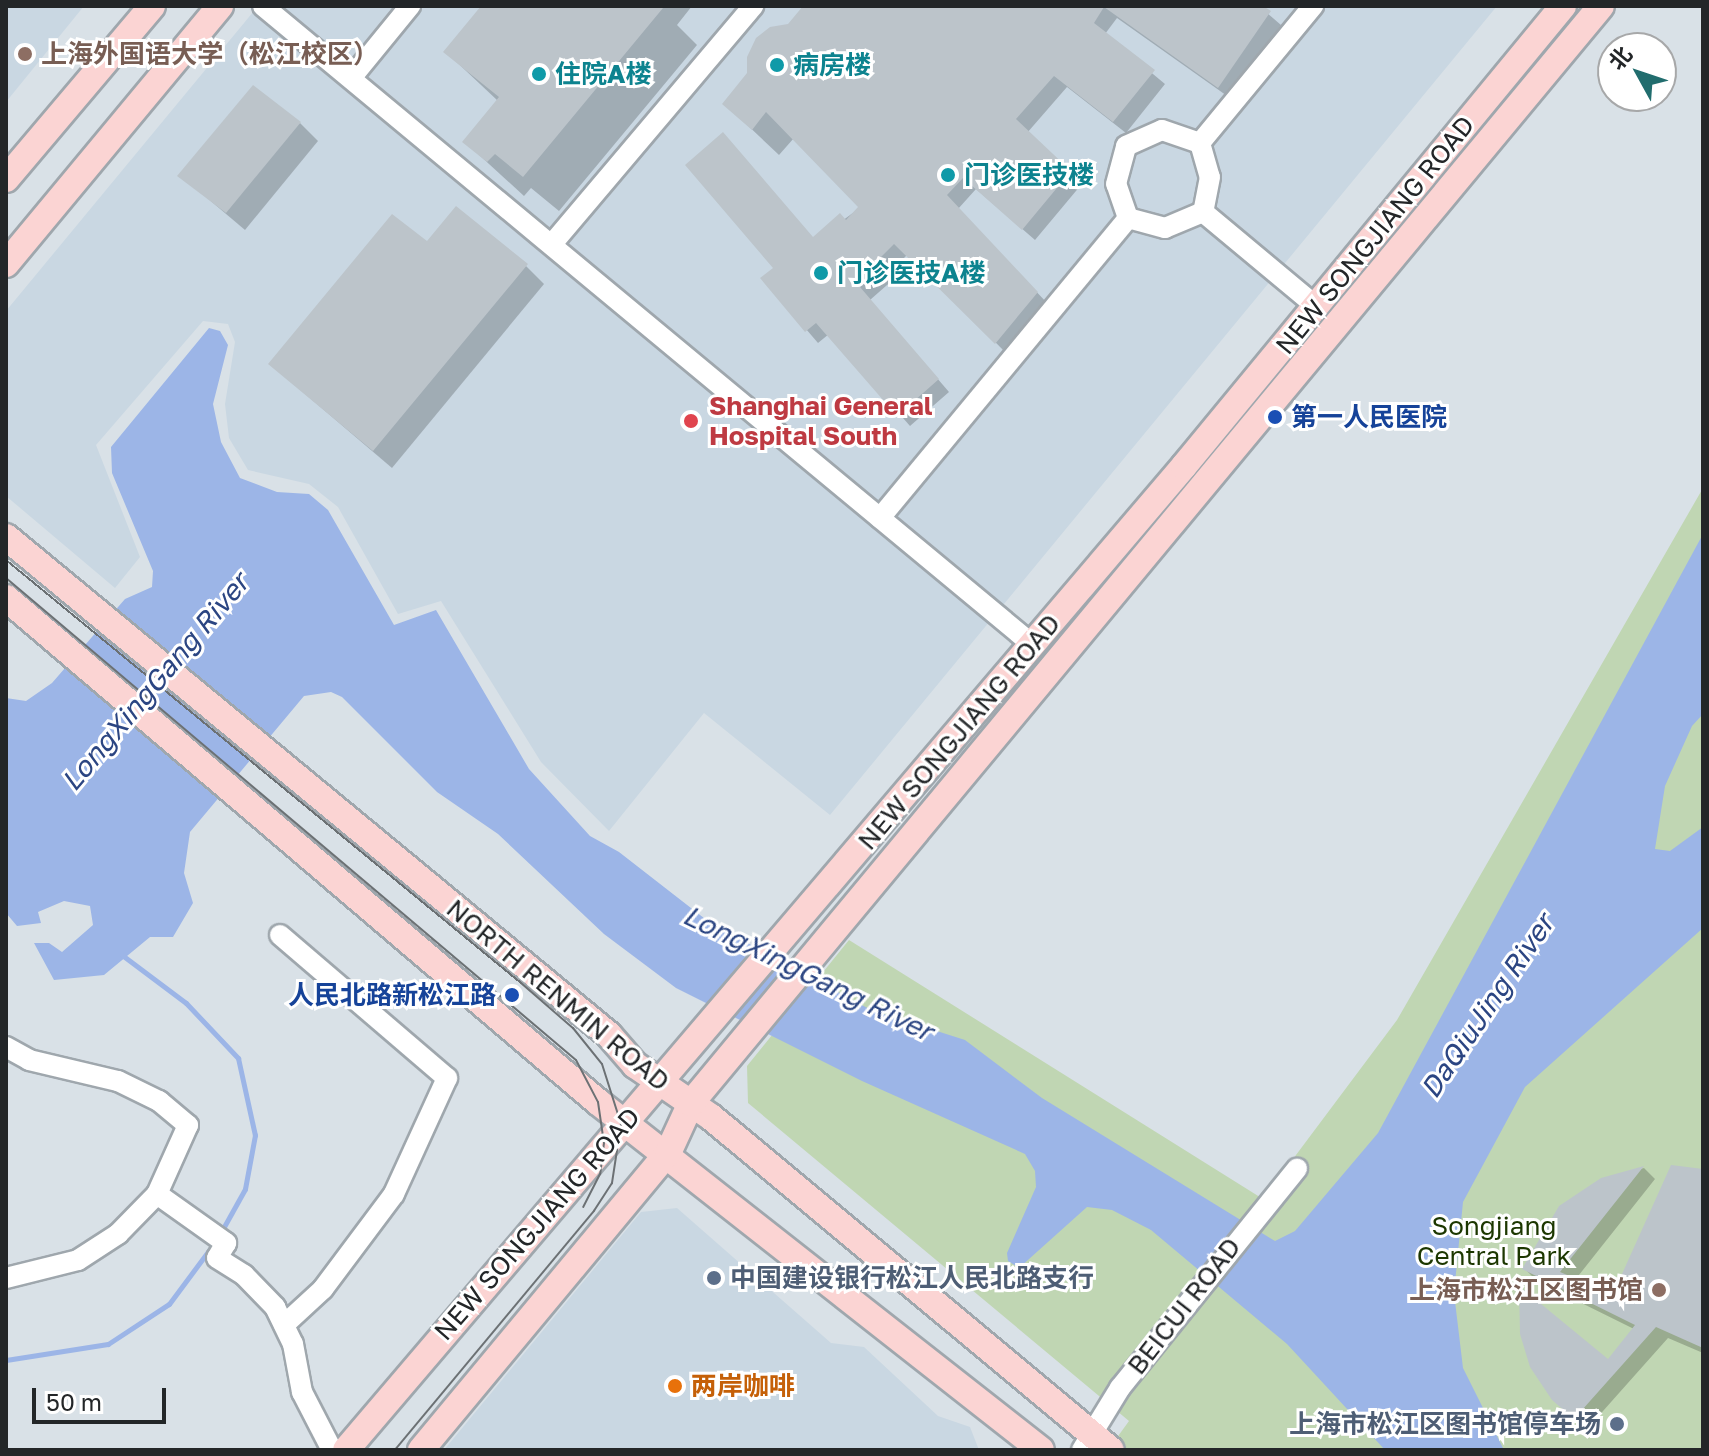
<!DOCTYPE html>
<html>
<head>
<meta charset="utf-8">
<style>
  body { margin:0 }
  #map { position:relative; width:1709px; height:1456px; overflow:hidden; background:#d9e1e7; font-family:"Golos Text","Noto Sans SC",sans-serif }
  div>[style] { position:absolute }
  .built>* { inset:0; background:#c9d7e2 }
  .green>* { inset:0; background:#c0d6b3 }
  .water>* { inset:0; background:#9cb5e7 }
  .shadow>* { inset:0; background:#0003 }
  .stream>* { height:5px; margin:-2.5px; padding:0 2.5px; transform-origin:2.5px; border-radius:2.5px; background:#9cb5e7 }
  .building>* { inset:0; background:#bcc4ca }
  .roads { filter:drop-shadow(2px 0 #9fa7ad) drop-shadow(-2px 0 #9fa7ad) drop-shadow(0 2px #9fa7ad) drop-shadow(0 -2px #9fa7ad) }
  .minor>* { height:20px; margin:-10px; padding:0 10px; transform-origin:10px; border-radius:10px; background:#fff }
  .major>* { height:26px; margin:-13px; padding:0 13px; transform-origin:13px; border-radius:13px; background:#fbd4d3 }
  .tram>* { height:2px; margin:-1px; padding:0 1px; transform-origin:1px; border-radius:1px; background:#6c7174 }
  .dots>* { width:22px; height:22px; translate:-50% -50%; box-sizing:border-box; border:4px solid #fff; border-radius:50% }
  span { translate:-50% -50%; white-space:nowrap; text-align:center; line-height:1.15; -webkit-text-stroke:6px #fff; paint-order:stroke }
  .education-label { font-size:26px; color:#785e54; font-weight:700 }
  .left { translate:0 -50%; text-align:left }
  .right { translate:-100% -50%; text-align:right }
  .culture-label { font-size:26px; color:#0d838f; font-weight:700 }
  .street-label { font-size:26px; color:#232628 }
  .health-label { font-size:26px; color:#be3a42; font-weight:700 }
  .transit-label { font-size:26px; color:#164399; font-weight:700 }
  .park-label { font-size:26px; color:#1c3700 }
  .service-label { font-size:26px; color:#4e5e75; font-weight:700 }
  .food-label { font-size:26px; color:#c56008; font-weight:700 }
  .water-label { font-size:28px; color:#2b4582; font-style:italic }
  .frame { position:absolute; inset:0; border:8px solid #232628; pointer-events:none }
  .north { position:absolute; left:1597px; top:32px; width:80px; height:80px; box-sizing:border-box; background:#fff; border:2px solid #a7a8a9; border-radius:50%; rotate:310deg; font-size:22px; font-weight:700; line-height:32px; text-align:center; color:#232628 }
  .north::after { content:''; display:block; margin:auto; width:28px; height:36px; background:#216d6e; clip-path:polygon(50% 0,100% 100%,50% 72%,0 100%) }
  .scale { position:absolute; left:32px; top:1388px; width:134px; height:36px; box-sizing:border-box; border:4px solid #232628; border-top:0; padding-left:10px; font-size:24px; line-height:28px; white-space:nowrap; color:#232628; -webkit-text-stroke:6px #fff; paint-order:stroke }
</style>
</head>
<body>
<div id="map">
  <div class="built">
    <div style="clip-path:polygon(6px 6px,84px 6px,6px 102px)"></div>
    <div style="clip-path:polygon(258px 6px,1497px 6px,830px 815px,704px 713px,609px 831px,541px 762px,441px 601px,398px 614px,338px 507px,309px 484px,248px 470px,229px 438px,225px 404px,235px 342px,228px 324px,203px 321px,96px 445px,140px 557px,115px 588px,6px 496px,6px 311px)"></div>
    <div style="clip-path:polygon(677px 1208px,831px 1343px,864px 1347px,938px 1416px,970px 1427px,979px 1450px,444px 1450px,641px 1212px)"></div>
  </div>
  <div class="green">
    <div style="clip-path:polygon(1703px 488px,1703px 1450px,1108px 1450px,1129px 1421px,748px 1103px,747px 1066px,849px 940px,1263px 1199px,1397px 1020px)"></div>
  </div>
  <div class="water">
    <div style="clip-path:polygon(209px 328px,220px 331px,228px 345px,213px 404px,221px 442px,240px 478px,277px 492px,309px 494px,328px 510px,394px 625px,436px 610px,529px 769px,590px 836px,619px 852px,709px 922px,871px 1010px,965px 1040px,1042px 1098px,1275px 1241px,1295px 1231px,1378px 1133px,1703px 534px,1703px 714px,1692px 726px,1665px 786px,1655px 849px,1670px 851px,1703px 827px,1703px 928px,1525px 1087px,1463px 1202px,1454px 1293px,1463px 1368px,1504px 1450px,1385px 1450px,1287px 1344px,1151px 1230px,1112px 1210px,1087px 1207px,1019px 1268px,1008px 1261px,1007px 1253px,1036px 1187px,1035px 1171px,1025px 1154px,862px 1081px,676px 988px,604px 934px,498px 834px,437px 792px,342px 697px,331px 692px,304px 696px,190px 832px,184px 873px,193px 903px,173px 937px,150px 937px,104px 975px,54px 980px,34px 943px,49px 943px,62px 952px,93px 925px,90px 906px,64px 901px,38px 912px,41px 923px,17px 926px,6px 913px,6px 698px,26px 701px,52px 683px,125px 599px,152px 587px,153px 571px,112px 473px,111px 447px)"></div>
  </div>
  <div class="shadow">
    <div style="clip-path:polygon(484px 6px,692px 6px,677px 25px,697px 45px,559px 211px,531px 188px,524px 196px,465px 142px,498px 101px,446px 52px)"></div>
    <div style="clip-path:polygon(806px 6px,1259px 6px,1281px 25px,1230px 98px,1117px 18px,1105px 34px,1165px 84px,1126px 133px,1067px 87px,1027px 133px,1081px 185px,1035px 240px,976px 189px,958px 209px,1049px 305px,1008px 355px,908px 254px,890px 272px,895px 278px,870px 300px,949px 392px,910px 426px,829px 334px,818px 343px,763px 279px,861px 207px,794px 138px,779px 155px,725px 104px)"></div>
    <div style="clip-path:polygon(300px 123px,318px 141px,245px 230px,180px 175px)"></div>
    <div style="clip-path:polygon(526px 266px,544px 284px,392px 468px,270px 364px)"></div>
    <div style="clip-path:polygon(1644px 1168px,1655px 1179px,1575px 1280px,1614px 1296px,1703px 1171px,1703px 1353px,1668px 1338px,1587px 1429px,1566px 1412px,1634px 1329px,1537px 1281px,1525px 1269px,1560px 1207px,1602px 1180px)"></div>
  </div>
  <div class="stream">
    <div style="left:122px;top:955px;width:80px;rotate:36.9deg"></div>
    <div style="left:186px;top:1003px;width:76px;rotate:46.6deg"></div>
    <div style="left:238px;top:1058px;width:79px;rotate:77.6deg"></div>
    <div style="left:255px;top:1135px;width:55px;rotate:100.5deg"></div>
    <div style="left:245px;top:1189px;width:51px;rotate:119.1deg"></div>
    <div style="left:6px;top:1360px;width:103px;rotate:-8.9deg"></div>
    <div style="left:108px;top:1344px;width:73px;rotate:-33.3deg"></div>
    <div style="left:169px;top:1304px;width:77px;rotate:-53.4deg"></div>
  </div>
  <div class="building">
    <div style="clip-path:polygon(481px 6px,660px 6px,663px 8px,523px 177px,495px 154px,487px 162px,462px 142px,499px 97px,443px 52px)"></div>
    <div style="clip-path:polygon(803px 6px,1263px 6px,1271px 11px,1218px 88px,1104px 7px,1094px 23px,1155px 70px,1113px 122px,1054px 76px,1016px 119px,1071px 171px,1022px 230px,963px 178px,947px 195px,1038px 292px,995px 344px,894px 244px,879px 259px,885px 265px,860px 287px,939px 379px,897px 416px,816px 323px,805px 332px,760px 278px,773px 268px,685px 165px,723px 132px,813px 237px,840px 213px,846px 220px,858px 207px,766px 112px,752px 130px,722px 104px,747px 73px,747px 57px,756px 38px,770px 27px,788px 24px)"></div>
    <div style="clip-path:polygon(253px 85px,301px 122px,226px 213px,177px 176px)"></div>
    <div style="clip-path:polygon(456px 206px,528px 264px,373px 451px,268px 364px,392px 214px,427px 241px)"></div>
    <div style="clip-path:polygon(1671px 1165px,1703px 1169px,1703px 1348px,1656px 1327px,1574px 1419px,1552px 1400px,1530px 1367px,1520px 1334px,1519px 1286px,1608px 1359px,1635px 1325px,1522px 1269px,1559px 1206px,1601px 1178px,1644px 1166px,1560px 1272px,1613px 1294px)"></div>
  </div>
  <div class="roads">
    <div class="minor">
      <div style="left:263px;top:6px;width:1001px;rotate:39.69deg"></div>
      <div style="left:352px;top:77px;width:92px;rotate:-50.8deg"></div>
      <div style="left:1162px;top:130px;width:40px;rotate:18.9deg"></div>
      <div style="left:1200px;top:143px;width:35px;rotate:74deg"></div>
      <div style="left:1210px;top:177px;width:36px;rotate:101deg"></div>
      <div style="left:1203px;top:212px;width:41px;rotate:157.2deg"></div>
      <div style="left:1165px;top:228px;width:38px;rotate:-165deg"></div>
      <div style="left:1128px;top:218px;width:36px;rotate:-109deg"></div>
      <div style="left:1116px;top:184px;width:39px;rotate:-75deg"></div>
      <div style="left:1126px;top:146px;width:39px;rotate:-24deg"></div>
      <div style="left:1200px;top:143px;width:178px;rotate:-50.5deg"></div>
      <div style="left:1203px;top:212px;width:147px;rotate:39.8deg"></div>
      <div style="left:552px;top:244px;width:312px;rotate:-49.8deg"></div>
      <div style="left:880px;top:518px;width:389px;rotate:-50.4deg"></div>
      <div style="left:280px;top:935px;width:220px;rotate:40.6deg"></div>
      <div style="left:447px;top:1078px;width:128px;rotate:114.6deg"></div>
      <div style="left:394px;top:1194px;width:119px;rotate:126.8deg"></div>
      <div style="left:323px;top:1289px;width:53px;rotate:137.3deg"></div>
      <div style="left:6px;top:1047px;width:26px;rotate:29deg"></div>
      <div style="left:29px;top:1060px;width:91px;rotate:13.3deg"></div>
      <div style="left:118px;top:1081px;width:46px;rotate:26deg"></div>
      <div style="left:159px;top:1101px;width:38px;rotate:40deg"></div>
      <div style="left:188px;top:1125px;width:76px;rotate:114.2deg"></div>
      <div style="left:157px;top:1194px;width:85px;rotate:35.4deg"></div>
      <div style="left:226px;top:1243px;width:17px;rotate:121deg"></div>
      <div style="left:217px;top:1258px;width:32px;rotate:32deg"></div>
      <div style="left:244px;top:1275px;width:45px;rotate:45.9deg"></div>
      <div style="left:275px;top:1307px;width:41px;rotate:64.1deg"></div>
      <div style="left:293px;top:1344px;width:49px;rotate:79.4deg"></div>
      <div style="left:302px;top:1392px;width:65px;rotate:62.7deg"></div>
      <div style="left:6px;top:1278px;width:74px;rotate:-14deg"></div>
      <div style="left:78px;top:1260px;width:48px;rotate:-33deg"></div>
      <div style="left:118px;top:1234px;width:56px;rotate:-45.7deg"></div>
      <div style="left:1082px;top:1450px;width:73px;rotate:-58.5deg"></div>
      <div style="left:1120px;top:1388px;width:282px;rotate:-51.1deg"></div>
    </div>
    <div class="major">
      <div style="left:6px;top:179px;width:226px;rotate:-49.8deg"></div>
      <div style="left:6px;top:264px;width:335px;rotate:-50.3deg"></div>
      <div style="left:6px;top:537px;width:782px;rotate:39.55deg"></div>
      <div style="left:609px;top:1035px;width:40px;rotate:49deg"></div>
      <div style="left:635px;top:1065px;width:92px;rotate:34.4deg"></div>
      <div style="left:711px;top:1117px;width:520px;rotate:39.78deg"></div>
      <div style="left:6px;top:598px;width:777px;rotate:40.41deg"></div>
      <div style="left:598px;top:1102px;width:563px;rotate:38.15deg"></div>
      <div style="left:346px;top:1450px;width:1292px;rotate:-49.58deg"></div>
      <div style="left:1184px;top:466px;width:596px;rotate:-50.51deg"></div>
      <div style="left:421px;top:1450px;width:386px;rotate:-50.3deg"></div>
      <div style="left:668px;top:1153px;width:55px;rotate:-65.3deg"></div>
      <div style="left:691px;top:1103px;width:1425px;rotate:-50.32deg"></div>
    </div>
  </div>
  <div class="tram">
    <div style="left:6px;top:560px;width:666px;rotate:39.4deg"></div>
    <div style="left:521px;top:983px;width:69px;rotate:40.9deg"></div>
    <div style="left:573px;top:1028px;width:46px;rotate:51.1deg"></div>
    <div style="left:602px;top:1064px;width:63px;rotate:72.4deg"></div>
    <div style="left:621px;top:1124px;width:60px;rotate:98.7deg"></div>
    <div style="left:612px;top:1183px;width:33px;rotate:123deg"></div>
    <div style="left:594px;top:1211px;width:311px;rotate:129.8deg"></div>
    <div style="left:6px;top:578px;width:746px;rotate:40.22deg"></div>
    <div style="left:576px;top:1060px;width:47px;rotate:62.4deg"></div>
    <div style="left:598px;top:1102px;width:41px;rotate:81.7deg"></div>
    <div style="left:604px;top:1143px;width:31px;rotate:97deg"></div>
    <div style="left:600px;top:1174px;width:37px;rotate:117deg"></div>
  </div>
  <div class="dots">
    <div style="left:25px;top:54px;background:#8d6e63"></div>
    <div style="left:777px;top:65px;background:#0f9aa8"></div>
    <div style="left:539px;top:74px;background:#0f9aa8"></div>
    <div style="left:948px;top:175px;background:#0f9aa8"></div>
    <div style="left:821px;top:273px;background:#0f9aa8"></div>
    <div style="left:1275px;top:417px;background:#1a4fb4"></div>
    <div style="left:691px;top:421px;background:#e0444e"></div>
    <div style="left:512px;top:995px;background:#1a4fb4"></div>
    <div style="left:714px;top:1278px;background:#5c6f8a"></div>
    <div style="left:1659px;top:1290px;background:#8d6e63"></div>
    <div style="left:675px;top:1386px;background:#e8710a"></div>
    <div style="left:1617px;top:1424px;background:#5c6f8a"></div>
  </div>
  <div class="education-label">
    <span class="left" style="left:41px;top:54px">上海外国语大学（松江校区）</span>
    <span class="right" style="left:1643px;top:1290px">上海市松江区图书馆</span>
  </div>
  <div class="culture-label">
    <span class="left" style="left:793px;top:65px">病房楼</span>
    <span class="left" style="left:555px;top:74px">住院A楼</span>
    <span class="left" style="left:964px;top:175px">门诊医技楼</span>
    <span class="left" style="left:837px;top:273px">门诊医技A楼</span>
  </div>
  <div class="street-label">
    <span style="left:1375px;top:235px;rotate:-51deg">NEW SONGJIANG ROAD</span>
    <span style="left:959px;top:732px;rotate:-50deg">NEW SONGJIANG ROAD</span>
    <span style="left:558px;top:995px;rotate:40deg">NORTH RENMIN ROAD</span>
    <span style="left:537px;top:1224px;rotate:-49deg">NEW SONGJIANG ROAD</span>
    <span style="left:1184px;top:1306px;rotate:-52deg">BEICUI ROAD</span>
  </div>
  <div class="health-label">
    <span class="left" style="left:709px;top:421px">Shanghai General<br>Hospital South</span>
  </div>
  <div class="transit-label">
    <span class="left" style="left:1291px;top:417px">第一人民医院</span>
    <span class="right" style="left:496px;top:995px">人民北路新松江路</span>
  </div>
  <div class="park-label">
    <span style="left:1494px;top:1241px">Songjiang<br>Central Park</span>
  </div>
  <div class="service-label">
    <span class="left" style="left:730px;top:1278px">中国建设银行松江人民北路支行</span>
    <span class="right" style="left:1601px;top:1424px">上海市松江区图书馆停车场</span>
  </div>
  <div class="food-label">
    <span class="left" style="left:691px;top:1386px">两岸咖啡</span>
  </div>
  <div class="water-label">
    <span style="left:155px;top:682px;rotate:-50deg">LongXingGang River</span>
    <span style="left:808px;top:973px;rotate:26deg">LongXingGang River</span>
    <span style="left:1487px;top:1006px;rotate:-56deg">DaQiuJing River</span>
  </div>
  <div class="frame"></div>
  <div class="north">北</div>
  <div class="scale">50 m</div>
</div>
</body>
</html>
